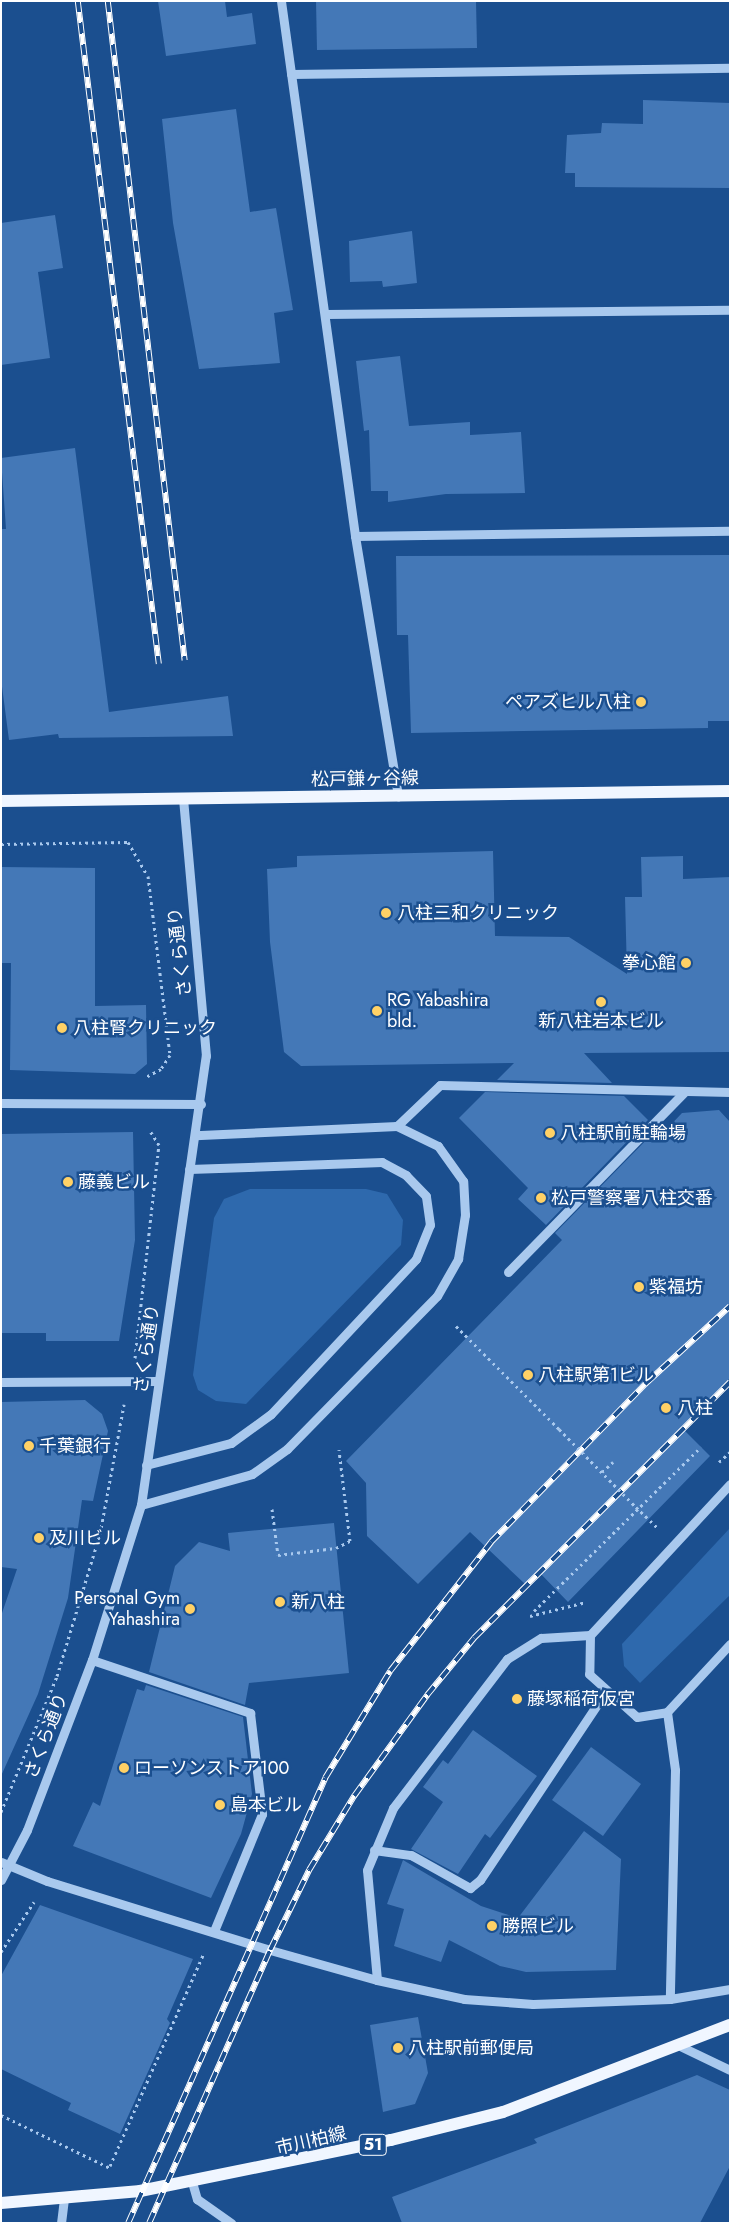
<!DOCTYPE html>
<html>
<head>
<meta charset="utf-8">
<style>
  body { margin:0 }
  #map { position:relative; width:731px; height:2224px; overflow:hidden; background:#1b4f8f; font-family:Jost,"Noto Sans JP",sans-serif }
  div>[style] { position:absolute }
  .green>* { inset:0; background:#2e69ad }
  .building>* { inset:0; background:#4478b7 }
  .path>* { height:3px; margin-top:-1.5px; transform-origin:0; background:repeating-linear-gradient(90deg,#a9c9ee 0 2.5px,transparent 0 6.5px) }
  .minor>* { height:9px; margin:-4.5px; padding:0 4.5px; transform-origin:4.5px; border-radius:4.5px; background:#a9c9ee }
  .major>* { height:12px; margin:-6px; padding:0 6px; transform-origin:6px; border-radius:6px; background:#f0f6ff }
  .rail>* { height:5.5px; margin-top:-2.75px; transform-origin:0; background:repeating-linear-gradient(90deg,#1b4f8f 0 11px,#fff 0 22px); box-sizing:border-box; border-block:1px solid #fff }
  .path-bridge>* { height:3px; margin-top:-1.5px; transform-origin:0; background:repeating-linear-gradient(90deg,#a9c9ee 0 2.5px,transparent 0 6.5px) }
  .dots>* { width:14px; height:14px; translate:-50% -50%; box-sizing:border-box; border:2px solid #1b4f8f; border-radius:50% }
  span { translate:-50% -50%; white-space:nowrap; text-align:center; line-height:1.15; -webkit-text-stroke:5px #1b4f8f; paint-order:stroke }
  .shield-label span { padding:1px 4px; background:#1b4f8f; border:1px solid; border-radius:4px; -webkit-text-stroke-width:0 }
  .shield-label { font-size:16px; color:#fff; font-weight:700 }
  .poi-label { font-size:18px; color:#fff }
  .right { translate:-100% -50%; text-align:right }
  .left { translate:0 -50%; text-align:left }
  .street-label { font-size:18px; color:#fff }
  .frame { position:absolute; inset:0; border:2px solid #fff; pointer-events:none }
</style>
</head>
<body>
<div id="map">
  <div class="green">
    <div style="clip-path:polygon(250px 1189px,366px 1189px,387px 1194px,403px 1220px,401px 1245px,246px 1404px,216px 1401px,198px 1390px,193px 1375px,214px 1218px,224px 1199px)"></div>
    <div style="clip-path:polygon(730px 1528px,730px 1595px,640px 1683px,624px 1666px,622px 1644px)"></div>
  </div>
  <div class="building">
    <div style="clip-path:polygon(158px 1px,225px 1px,227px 17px,252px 13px,256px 44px,166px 56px)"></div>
    <div style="clip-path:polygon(316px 1px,476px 1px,477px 48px,317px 50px)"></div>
    <div style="clip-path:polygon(643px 100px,730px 103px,730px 188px,575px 187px,575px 173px,565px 173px,567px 135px,601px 133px,602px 123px,643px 124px)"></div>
    <div style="clip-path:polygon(236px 109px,250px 212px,276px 208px,293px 310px,274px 313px,280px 363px,199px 369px,173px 223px,162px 119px)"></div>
    <div style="clip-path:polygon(55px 215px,63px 268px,38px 272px,50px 358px,1px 365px,1px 223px)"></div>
    <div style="clip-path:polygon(412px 231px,417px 283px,383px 287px,382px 281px,350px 282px,349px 241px)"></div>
    <div style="clip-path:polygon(400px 356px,409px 426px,470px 422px,470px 435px,521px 432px,525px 493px,446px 494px,388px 502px,388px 491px,371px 491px,369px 430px,364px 431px,356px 361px)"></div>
    <div style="clip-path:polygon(75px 448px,109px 712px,228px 696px,233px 736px,59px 738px,58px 734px,9px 740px,1px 679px,1px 529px,6px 529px,1px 458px)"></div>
    <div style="clip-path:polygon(730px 555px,730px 721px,708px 721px,708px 728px,411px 733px,408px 635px,397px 635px,396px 556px)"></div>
    <div style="clip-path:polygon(493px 851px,495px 936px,569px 937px,627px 974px,625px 897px,642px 897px,641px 857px,683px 856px,683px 879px,730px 877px,730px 1052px,584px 1053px,612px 1083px,497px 1080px,514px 1063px,301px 1066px,284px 1052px,270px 942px,267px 869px,297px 867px,297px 856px)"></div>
    <div style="clip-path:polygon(1px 867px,95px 868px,95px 1006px,146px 1005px,147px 1064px,135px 1074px,10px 1070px,11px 963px,1px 963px)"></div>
    <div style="clip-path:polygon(485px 1092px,624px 1096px,648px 1120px,546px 1225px,518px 1199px,528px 1188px,459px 1118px)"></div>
    <div style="clip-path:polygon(719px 1110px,730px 1122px,730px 1378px,681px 1427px,710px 1456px,568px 1602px,538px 1571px,525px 1584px,470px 1532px,418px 1584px,367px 1536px,366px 1483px,346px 1461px,562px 1240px,555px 1233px,658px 1128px,663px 1133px,682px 1113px)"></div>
    <div style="clip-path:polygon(133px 1132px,135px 1240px,119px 1341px,46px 1341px,46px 1333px,1px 1333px,1px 1134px)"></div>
    <div style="clip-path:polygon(85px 1400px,102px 1414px,108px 1431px,93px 1501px,82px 1500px,68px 1598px,38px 1694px,1px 1776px,1px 1616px,17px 1569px,1px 1567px,1px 1402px)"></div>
    <div style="clip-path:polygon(334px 1523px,349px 1673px,249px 1683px,245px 1705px,149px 1672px,175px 1566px,199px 1542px,230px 1551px,228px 1533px)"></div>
    <div style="clip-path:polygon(146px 1685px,243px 1717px,252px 1794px,241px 1834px,211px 1898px,73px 1846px,93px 1802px,100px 1806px,137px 1689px,144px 1691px)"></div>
    <div style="clip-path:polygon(473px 1730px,537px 1776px,490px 1838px,485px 1834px,458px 1874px,411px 1849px,443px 1802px,423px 1787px,443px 1760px,448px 1764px)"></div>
    <div style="clip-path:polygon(591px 1747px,641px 1784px,603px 1836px,552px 1800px)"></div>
    <div style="clip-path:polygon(584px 1831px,621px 1859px,616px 1970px,526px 1972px,500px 1966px,449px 1940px,441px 1962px,394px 1946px,404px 1909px,387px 1904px,403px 1860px,481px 1906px,518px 1918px)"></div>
    <div style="clip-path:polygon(40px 1905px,193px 1959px,167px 2019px,170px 2023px,120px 2134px,68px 2110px,71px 2103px,1px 2069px,1px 1976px)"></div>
    <div style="clip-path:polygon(418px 2017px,428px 2073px,415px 2104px,383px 2112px,370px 2025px)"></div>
    <div style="clip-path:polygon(697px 2075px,730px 2090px,730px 2166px,700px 2223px,402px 2223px,392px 2197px,537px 2143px,534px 2139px)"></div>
  </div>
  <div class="path">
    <div style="left:1px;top:844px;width:127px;rotate:-0.9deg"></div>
    <div style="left:128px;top:842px;width:39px;rotate:60deg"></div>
    <div style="left:148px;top:876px;width:180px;rotate:83deg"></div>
    <div style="left:170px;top:1055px;width:17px;rotate:123deg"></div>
    <div style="left:161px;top:1069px;width:19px;rotate:152deg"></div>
    <div style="left:456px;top:1326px;width:146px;rotate:45deg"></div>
    <div style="left:135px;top:1358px;width:214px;rotate:-83.6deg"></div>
    <div style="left:159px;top:1145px;width:19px;rotate:-122deg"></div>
    <div style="left:719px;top:1462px;width:15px;rotate:-42deg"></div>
    <div style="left:602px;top:1472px;width:15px;rotate:-42deg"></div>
    <div style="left:636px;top:1507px;width:30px;rotate:44deg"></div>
    <div style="left:272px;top:1509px;width:46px;rotate:82.6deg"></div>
    <div style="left:278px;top:1555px;width:58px;rotate:-6.9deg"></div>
    <div style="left:336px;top:1548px;width:16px;rotate:-27deg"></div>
    <div style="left:350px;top:1541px;width:92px;rotate:-96.9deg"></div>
    <div style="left:534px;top:1611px;width:234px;rotate:-44.5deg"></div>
    <div style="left:530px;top:1616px;width:58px;rotate:-14deg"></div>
    <div style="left:1px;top:1812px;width:147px;rotate:-67.6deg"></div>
    <div style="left:57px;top:1676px;width:148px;rotate:-73.2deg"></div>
    <div style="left:100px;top:1534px;width:132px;rotate:-79.5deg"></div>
    <div style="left:1px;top:1952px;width:60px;rotate:-56.6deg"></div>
    <div style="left:1px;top:2115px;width:121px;rotate:25.9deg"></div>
    <div style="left:110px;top:2166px;width:231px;rotate:-66.2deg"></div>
  </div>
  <div class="minor">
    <div style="left:281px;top:1px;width:540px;rotate:82.12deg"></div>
    <div style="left:355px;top:536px;width:264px;rotate:80.6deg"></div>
    <div style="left:291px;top:74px;width:439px;rotate:-0.8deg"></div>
    <div style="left:326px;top:314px;width:404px;rotate:-0.6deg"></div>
    <div style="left:355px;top:536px;width:375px;rotate:-0.8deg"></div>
    <div style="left:1px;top:1103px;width:200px;rotate:0.3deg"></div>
    <div style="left:397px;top:1126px;width:59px;rotate:-43.6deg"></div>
    <div style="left:440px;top:1085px;width:290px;rotate:1.4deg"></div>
    <div style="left:508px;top:1272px;width:253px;rotate:-45.6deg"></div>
    <div style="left:1px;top:1382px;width:157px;rotate:-0.4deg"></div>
    <div style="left:146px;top:1465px;width:88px;rotate:-14.5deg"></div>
    <div style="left:231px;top:1443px;width:49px;rotate:-35.9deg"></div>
    <div style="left:271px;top:1414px;width:212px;rotate:-46.9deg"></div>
    <div style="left:416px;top:1259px;width:37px;rotate:-68deg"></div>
    <div style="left:430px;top:1225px;width:29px;rotate:-98deg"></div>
    <div style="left:426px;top:1196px;width:29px;rotate:-134deg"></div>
    <div style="left:406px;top:1175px;width:27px;rotate:-152deg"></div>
    <div style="left:382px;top:1162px;width:193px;rotate:177.9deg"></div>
    <div style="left:730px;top:1484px;width:206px;rotate:132.8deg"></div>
    <div style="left:590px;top:1635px;width:39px;rotate:91deg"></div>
    <div style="left:589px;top:1674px;width:64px;rotate:41.9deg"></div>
    <div style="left:637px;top:1717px;width:30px;rotate:-9deg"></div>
    <div style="left:667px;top:1712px;width:93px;rotate:-47.2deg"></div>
    <div style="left:141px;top:1505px;width:115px;rotate:-15.6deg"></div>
    <div style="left:252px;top:1474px;width:43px;rotate:-35.5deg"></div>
    <div style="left:287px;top:1449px;width:214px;rotate:-45.6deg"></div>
    <div style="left:437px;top:1296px;width:43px;rotate:-60.4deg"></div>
    <div style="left:458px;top:1259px;width:45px;rotate:-81deg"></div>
    <div style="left:465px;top:1215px;width:34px;rotate:-93deg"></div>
    <div style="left:463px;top:1181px;width:43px;rotate:-125.5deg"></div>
    <div style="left:438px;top:1146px;width:46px;rotate:-154deg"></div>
    <div style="left:397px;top:1126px;width:202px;rotate:177.4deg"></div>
    <div style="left:92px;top:1660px;width:167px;rotate:18.5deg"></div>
    <div style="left:250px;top:1713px;width:102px;rotate:83.2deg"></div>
    <div style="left:262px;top:1814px;width:126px;rotate:112.3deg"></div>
    <div style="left:667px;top:1712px;width:59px;rotate:82.1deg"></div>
    <div style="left:675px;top:1770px;width:229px;rotate:91.3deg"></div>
    <div style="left:374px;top:1850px;width:37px;rotate:8deg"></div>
    <div style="left:411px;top:1855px;width:68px;rotate:29.2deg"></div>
    <div style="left:470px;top:1888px;width:13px;rotate:-39deg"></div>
    <div style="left:480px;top:1880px;width:227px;rotate:-56.3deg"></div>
    <div style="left:1px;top:1862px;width:50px;rotate:22.4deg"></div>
    <div style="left:47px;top:1881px;width:233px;rotate:17.2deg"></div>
    <div style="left:270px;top:1950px;width:111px;rotate:15.7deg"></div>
    <div style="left:377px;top:1980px;width:89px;rotate:12.3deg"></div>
    <div style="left:464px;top:1999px;width:69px;rotate:4.1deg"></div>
    <div style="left:533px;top:2004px;width:137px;rotate:-2.1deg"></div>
    <div style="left:670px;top:1999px;width:61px;rotate:-9.5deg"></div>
    <div style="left:1px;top:1880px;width:56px;rotate:-62.5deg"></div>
    <div style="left:27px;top:1830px;width:182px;rotate:-69.1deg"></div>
    <div style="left:92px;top:1660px;width:163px;rotate:-72.5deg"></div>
    <div style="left:141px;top:1505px;width:454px;rotate:-81.8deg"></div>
    <div style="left:206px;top:1056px;width:257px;rotate:-95.1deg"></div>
    <div style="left:377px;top:1980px;width:110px;rotate:-95.2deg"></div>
    <div style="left:367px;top:1870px;width:67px;rotate:-67.2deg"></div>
    <div style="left:393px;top:1808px;width:188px;rotate:-52.6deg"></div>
    <div style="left:507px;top:1659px;width:40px;rotate:-32deg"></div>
    <div style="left:541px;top:1638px;width:49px;rotate:-3.5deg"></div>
    <div style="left:682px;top:2047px;width:53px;rotate:25.6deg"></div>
    <div style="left:192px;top:2182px;width:18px;rotate:74deg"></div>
    <div style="left:197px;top:2199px;width:42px;rotate:35.2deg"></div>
    <div style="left:61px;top:2223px;width:24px;rotate:-83deg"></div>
  </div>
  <div class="major">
    <div style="left:1px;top:801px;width:729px;rotate:-0.79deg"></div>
    <div style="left:1px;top:2203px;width:140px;rotate:-4.9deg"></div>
    <div style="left:140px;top:2191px;width:256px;rotate:-11.5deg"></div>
    <div style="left:391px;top:2140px;width:115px;rotate:-14deg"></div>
    <div style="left:503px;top:2112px;width:243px;rotate:-21deg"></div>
  </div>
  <div class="rail">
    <div style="left:78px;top:1px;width:668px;rotate:83.03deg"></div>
    <div style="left:108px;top:1px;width:664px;rotate:83.35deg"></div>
    <div style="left:128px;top:2223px;width:487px;rotate:-66.1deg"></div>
    <div style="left:325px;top:1778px;width:125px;rotate:-58.7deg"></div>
    <div style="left:390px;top:1671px;width:164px;rotate:-51.9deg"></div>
    <div style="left:491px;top:1542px;width:221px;rotate:-45.7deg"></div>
    <div style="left:645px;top:1384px;width:115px;rotate:-42.5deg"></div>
    <div style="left:149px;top:2223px;width:299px;rotate:-66.1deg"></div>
    <div style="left:270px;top:1950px;width:89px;rotate:-64deg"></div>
    <div style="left:309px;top:1870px;width:87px;rotate:-58.7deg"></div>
    <div style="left:354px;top:1796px;width:125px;rotate:-54.1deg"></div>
    <div style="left:427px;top:1695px;width:74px;rotate:-50.5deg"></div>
    <div style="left:474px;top:1638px;width:362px;rotate:-45deg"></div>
  </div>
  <div class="path-bridge">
    <div style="left:559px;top:1429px;width:110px;rotate:45.4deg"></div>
  </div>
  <div class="dots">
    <div style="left:641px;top:702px;background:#ffd166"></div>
    <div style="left:386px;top:913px;background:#ffd166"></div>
    <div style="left:686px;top:963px;background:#ffd166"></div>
    <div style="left:601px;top:1002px;background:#ffd166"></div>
    <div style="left:377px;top:1011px;background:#ffd166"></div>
    <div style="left:62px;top:1028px;background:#ffd166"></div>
    <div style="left:550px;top:1133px;background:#ffd166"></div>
    <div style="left:68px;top:1182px;background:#ffd166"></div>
    <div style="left:541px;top:1198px;background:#ffd166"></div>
    <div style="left:639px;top:1287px;background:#ffd166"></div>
    <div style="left:528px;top:1375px;background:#ffd166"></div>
    <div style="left:666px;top:1408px;background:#ffd166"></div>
    <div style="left:29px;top:1446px;background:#ffd166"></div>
    <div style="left:39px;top:1538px;background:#ffd166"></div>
    <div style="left:280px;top:1602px;background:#ffd166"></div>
    <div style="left:190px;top:1609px;background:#ffd166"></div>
    <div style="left:517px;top:1699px;background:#ffd166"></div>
    <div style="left:124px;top:1768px;background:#ffd166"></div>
    <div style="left:220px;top:1805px;background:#ffd166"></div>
    <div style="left:492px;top:1926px;background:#ffd166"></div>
    <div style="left:398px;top:2048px;background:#ffd166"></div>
  </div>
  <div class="shield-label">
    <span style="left:373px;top:2145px">51</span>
  </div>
  <div class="poi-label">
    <span class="right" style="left:631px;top:702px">ペアズヒル八柱</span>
    <span class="left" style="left:397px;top:913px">八柱三和クリニック</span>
    <span class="right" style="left:676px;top:963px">拳心館</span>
    <span class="left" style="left:387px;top:1011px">RG Yabashira<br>bld.</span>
    <span style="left:601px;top:1021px">新八柱岩本ビル</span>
    <span class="left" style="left:73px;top:1028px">八柱腎クリニック</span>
    <span class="left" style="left:560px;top:1133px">八柱駅前駐輪場</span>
    <span class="left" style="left:78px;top:1182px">藤義ビル</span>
    <span class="left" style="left:551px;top:1198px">松戸警察署八柱交番</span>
    <span class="left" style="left:649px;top:1287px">紫福坊</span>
    <span class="left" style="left:538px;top:1375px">八柱駅第1ビル</span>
    <span class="left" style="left:677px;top:1408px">八柱</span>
    <span class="left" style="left:39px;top:1446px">千葉銀行</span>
    <span class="left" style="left:49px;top:1538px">及川ビル</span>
    <span class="right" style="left:180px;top:1609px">Personal Gym<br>Yahashira</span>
    <span class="left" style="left:291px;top:1602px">新八柱</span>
    <span class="left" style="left:527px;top:1699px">藤塚稲荷仮宮</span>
    <span class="left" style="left:134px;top:1768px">ローソンストア100</span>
    <span class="left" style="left:230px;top:1805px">島本ビル</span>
    <span class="left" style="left:502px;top:1926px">勝照ビル</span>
    <span class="left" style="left:408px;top:2048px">八柱駅前郵便局</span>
  </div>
  <div class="street-label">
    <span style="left:365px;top:779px;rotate:-1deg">松戸鎌ヶ谷線</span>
    <span style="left:180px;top:952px;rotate:-97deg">さくら通り</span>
    <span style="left:147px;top:1349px;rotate:-82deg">さくら通り</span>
    <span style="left:46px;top:1736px;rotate:-69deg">さくら通り</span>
    <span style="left:311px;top:2141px;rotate:-13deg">市川柏線</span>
  </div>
  <div class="frame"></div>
</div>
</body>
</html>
